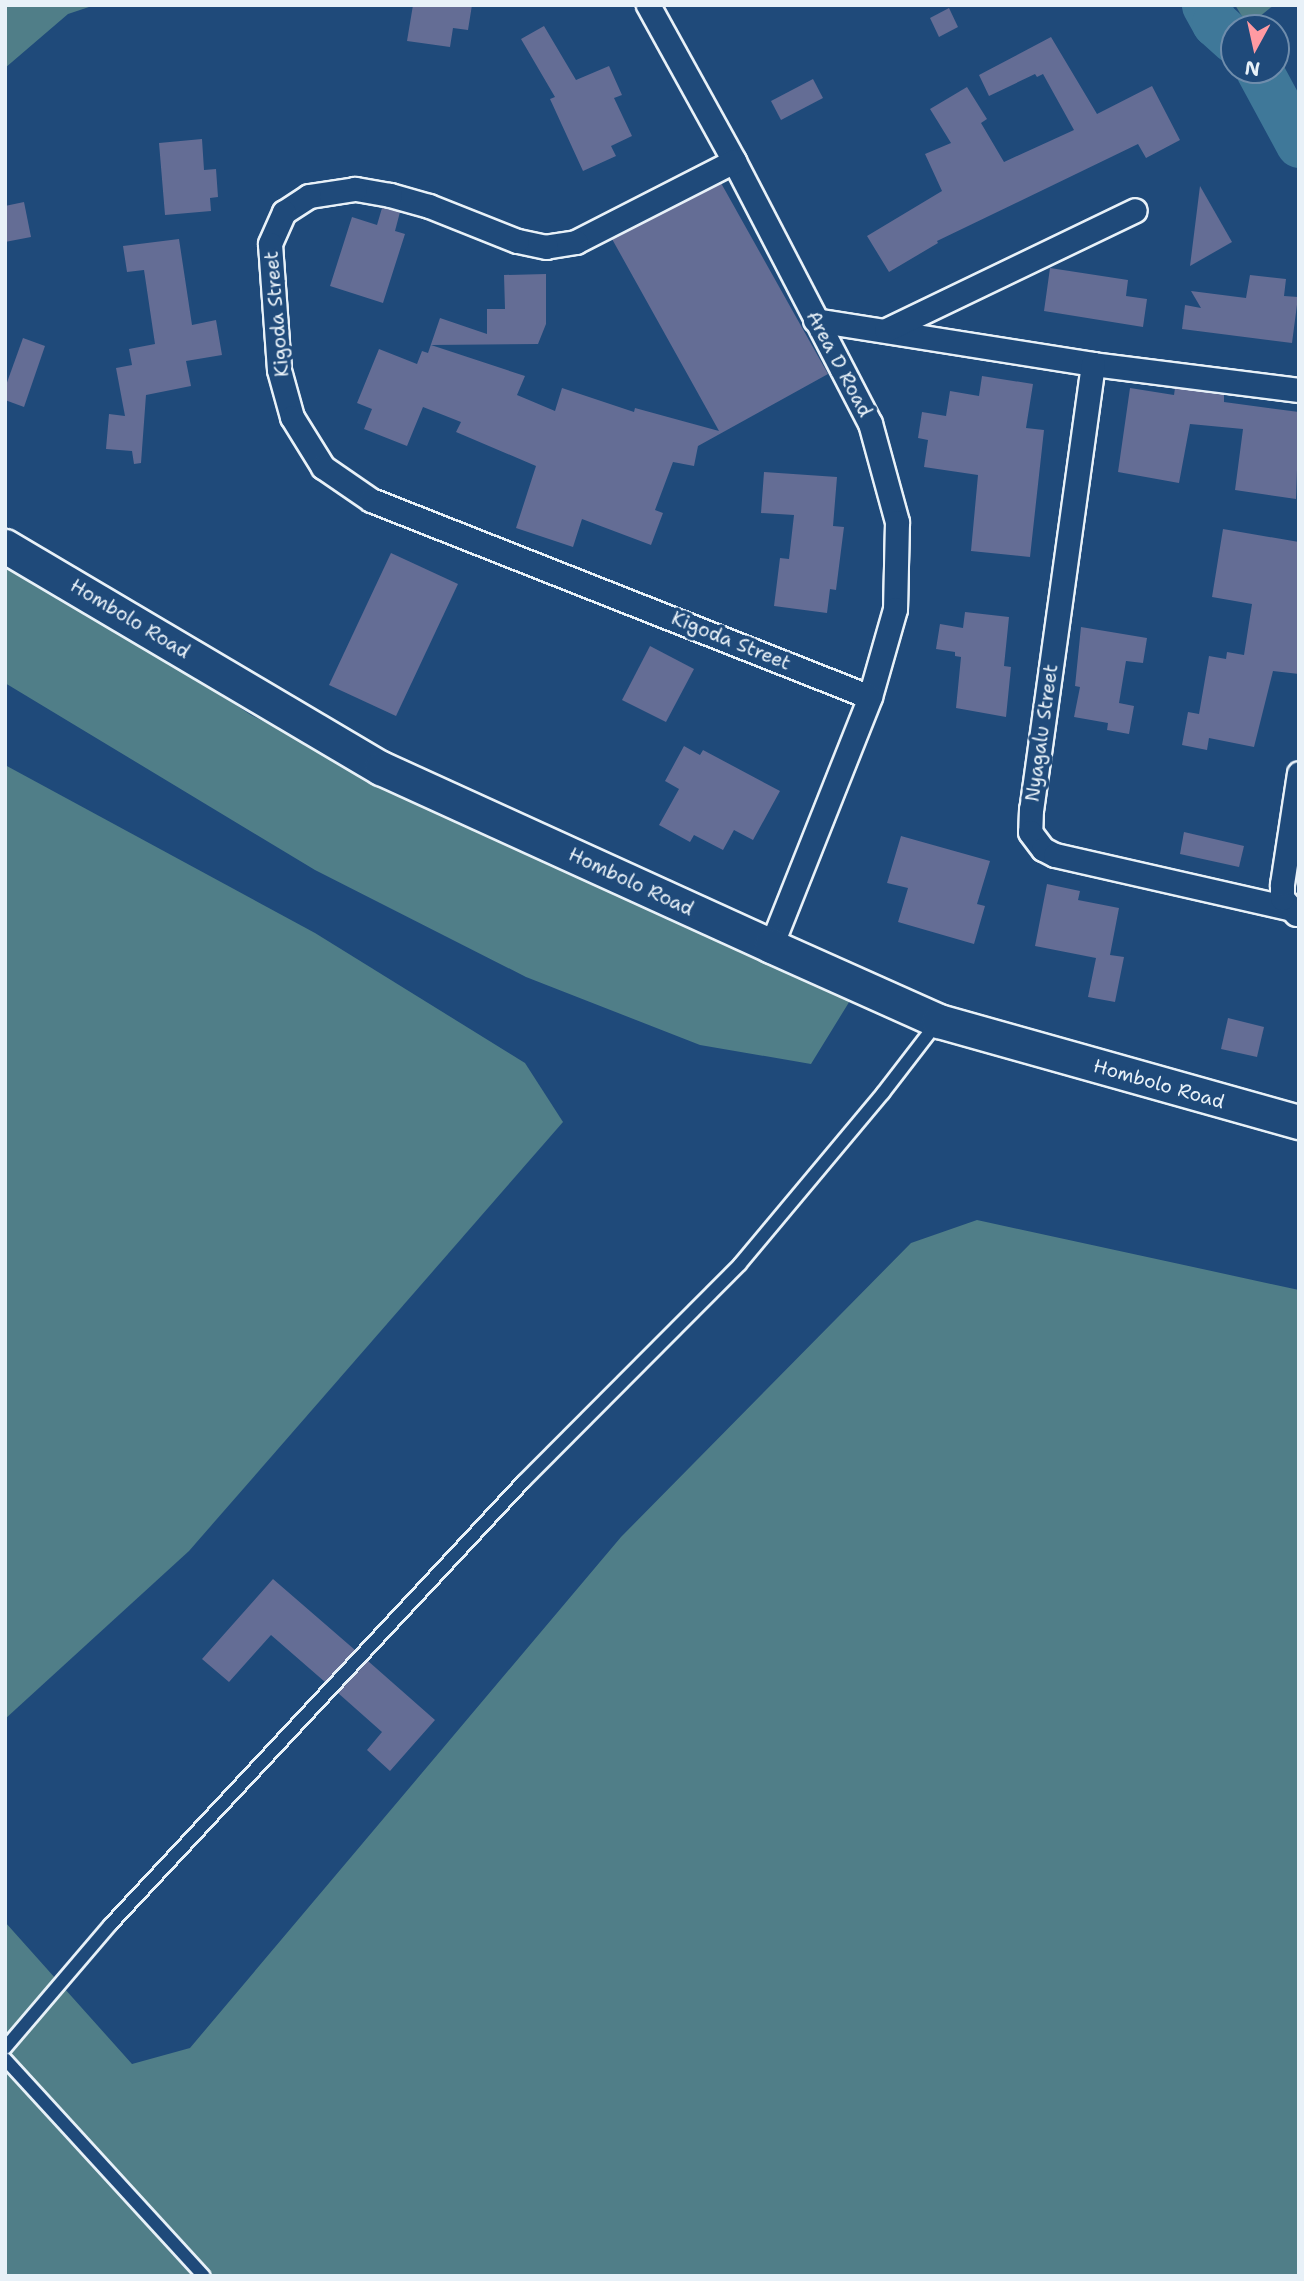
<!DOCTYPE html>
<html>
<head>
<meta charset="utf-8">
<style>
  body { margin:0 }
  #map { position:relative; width:1304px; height:2281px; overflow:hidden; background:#1f4a7a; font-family:"Shantell Sans",sans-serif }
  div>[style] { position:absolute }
  .green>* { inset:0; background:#507e88 }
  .river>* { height:47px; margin:-23.5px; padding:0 23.5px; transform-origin:23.5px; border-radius:23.5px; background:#3f7899 }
  .building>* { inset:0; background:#646d95 }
  .roads { filter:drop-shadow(2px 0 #e8f1f8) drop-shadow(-2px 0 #e8f1f8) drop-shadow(0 2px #e8f1f8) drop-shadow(0 -2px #e8f1f8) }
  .lane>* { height:12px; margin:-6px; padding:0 6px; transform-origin:6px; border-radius:6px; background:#1f4a7a }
  .street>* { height:23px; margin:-11.5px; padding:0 11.5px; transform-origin:11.5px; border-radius:11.5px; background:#1f4a7a }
  .secondary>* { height:33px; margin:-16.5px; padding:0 16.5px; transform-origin:16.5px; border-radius:16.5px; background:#1f4a7a }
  span { translate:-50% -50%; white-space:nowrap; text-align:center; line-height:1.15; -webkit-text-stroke:7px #1f4a7a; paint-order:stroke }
  .street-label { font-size:19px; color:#e8f1f8 }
  .frame { position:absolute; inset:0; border:7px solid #e8f1f8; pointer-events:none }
  .north { position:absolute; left:1220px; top:14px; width:70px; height:70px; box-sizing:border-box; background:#1f4a7a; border:2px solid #6f8dac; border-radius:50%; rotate:188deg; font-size:19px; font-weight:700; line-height:28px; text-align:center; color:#e8f1f8 }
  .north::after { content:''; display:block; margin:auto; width:24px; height:32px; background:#ff9aa2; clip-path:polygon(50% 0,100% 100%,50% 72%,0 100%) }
</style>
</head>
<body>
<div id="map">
  <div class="green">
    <div style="clip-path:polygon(5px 5px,95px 5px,68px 14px,5px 68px)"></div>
    <div style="clip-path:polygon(1235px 5px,1274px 5px,1248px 26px)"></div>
    <div style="clip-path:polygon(5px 553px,251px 715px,509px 847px,851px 999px,811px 1064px,700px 1045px,526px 977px,315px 870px,5px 683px)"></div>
    <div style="clip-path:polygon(5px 765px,315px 933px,525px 1063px,563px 1122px,189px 1551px,5px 1719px)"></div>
    <div style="clip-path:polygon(977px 1220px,1299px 1290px,1299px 2276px,5px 2276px,5px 1922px,132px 2064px,190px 2048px,621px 1537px,911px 1243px)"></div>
  </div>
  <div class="river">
    <div style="left:1205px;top:5px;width:21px;rotate:61deg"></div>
    <div style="left:1215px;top:23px;width:25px;rotate:42deg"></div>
    <div style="left:1259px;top:70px;width:84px;rotate:61.6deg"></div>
  </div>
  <div class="building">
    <div style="clip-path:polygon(413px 5px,472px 5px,468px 30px,453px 28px,450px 47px,407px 41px)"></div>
    <div style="clip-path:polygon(949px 8px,958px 27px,939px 37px,930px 18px)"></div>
    <div style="clip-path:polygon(544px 26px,576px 80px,609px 66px,622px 95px,614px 98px,632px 136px,611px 146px,616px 156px,583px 171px,550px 99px,555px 97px,521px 39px)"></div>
    <div style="clip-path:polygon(1051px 37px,1097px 114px,1152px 86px,1180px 140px,1146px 158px,1138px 144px,937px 241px,938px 243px,889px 272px,867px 236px,942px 191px,925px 154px,951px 143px,930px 109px,967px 87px,987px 119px,981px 123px,1004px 162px,1074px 130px,1043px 74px,1037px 77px,1035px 74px,989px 96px,979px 75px)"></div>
    <div style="clip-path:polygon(813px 79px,823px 98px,781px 120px,771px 101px)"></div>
    <div style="clip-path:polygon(202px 139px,204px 170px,216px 169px,218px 197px,210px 198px,211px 211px,165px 215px,159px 143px)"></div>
    <div style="clip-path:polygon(721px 183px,828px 374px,698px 446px,694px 466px,673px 462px,655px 510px,663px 513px,651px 545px,582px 519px,573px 547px,516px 528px,536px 466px,456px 432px,461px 422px,423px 407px,407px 446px,364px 429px,372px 409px,357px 403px,379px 349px,417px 364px,422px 351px,428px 353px,440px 318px,487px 334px,487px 309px,505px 309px,504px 275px,546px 274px,546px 324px,538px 344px,431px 345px,525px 376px,517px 395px,555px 411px,562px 388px,634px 412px,635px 408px,719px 431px,612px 239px)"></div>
    <div style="clip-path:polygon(1200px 186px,1232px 242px,1190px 266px)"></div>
    <div style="clip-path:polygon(24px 202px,31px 237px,5px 242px,5px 206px)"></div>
    <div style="clip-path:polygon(382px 208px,400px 212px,395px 231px,405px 234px,383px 303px,330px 286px,352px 217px,377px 225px)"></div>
    <div style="clip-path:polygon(179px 239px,192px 325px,216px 320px,222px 355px,186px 361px,191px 386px,146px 395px,141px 463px,134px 464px,132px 451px,106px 449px,109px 414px,125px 416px,116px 368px,132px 365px,129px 349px,155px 344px,144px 270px,127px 272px,123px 246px)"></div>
    <div style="clip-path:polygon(1050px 268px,1128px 280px,1126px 296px,1147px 299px,1143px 327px,1044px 311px)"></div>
    <div style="clip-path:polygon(1250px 275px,1286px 279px,1284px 296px,1298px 297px,1292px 343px,1182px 329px,1185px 305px,1201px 308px,1191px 291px,1246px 298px)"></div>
    <div style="clip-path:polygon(23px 338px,45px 346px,24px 407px,5px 400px,5px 388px)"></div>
    <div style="clip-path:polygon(982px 376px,1033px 384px,1026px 428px,1044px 430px,1030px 557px,971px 551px,978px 475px,924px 467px,928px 440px,918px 438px,922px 412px,946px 416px,950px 391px,979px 396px)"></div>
    <div style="clip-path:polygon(1130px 388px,1174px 395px,1175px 388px,1224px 395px,1224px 402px,1299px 412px,1296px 499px,1235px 490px,1243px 429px,1190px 424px,1179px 483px,1118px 472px)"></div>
    <div style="clip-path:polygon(764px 472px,837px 477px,833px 526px,844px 527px,836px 590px,830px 589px,827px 613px,774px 606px,780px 558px,789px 559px,794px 515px,761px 513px)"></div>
    <div style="clip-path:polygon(1223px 529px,1299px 542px,1299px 674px,1273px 671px,1254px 747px,1209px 738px,1207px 750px,1182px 745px,1188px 712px,1199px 714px,1209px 656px,1226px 659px,1227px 652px,1244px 655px,1252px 604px,1212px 597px)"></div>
    <div style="clip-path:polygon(391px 553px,458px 584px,396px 716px,329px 685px)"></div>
    <div style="clip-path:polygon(965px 612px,1009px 617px,1004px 666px,1011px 667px,1006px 717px,956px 708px,961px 657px,955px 656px,955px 652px,936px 649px,940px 624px,963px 628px)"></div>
    <div style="clip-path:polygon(1081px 627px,1147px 638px,1143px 663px,1126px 661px,1119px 703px,1134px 706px,1129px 734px,1107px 730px,1108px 723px,1074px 717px,1080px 687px,1075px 686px)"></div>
    <div style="clip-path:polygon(650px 646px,694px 669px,666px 722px,622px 700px)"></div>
    <div style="clip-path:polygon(684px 746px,700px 755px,703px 750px,780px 791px,753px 840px,734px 830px,723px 850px,694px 835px,690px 842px,659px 825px,679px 789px,665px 781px)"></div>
    <div style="clip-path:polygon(1184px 832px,1244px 846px,1239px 867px,1180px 854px)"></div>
    <div style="clip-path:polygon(901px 836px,990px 861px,977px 904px,985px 906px,974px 944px,898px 922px,908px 888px,887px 883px)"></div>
    <div style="clip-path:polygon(1047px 884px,1080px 891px,1078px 900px,1119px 908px,1110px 955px,1124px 957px,1115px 1002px,1088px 997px,1096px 958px,1035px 946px)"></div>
    <div style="clip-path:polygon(1228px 1018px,1264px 1027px,1257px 1057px,1221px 1049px)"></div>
    <div style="clip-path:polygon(273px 1579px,355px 1650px,325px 1682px,271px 1635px,229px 1682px,202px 1659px)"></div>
    <div style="clip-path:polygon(368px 1661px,435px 1720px,390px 1771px,367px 1750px,382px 1732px,338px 1693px)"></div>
  </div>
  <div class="roads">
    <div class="lane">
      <div style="left:5px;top:2048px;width:162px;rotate:-49.5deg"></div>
      <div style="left:110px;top:1925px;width:607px;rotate:-47deg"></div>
      <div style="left:524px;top:1481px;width:306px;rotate:-45.1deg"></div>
      <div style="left:740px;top:1264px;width:223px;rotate:-50.1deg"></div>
      <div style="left:883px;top:1093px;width:88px;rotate:-52.4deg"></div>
      <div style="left:5px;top:2059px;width:294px;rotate:47.5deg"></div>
    </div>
    <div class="street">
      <div style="left:648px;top:5px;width:178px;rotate:61.1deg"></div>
      <div style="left:734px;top:161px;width:295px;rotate:62.6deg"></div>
      <div style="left:870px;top:423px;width:103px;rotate:74.7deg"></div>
      <div style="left:897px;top:522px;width:87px;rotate:91.3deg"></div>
      <div style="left:895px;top:609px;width:91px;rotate:105.9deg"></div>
      <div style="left:870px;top:697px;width:268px;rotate:111.7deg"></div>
      <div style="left:734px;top:161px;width:178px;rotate:152.9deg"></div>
      <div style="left:576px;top:242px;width:30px;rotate:171deg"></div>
      <div style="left:546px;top:247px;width:30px;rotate:-168deg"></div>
      <div style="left:517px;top:241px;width:95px;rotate:-158.3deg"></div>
      <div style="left:429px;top:206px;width:41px;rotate:-164.2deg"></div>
      <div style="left:390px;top:195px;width:36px;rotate:-170deg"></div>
      <div style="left:355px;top:189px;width:47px;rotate:171.3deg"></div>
      <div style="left:309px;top:196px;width:30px;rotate:147deg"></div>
      <div style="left:284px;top:212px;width:35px;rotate:114deg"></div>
      <div style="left:270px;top:244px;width:126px;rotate:85.9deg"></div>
      <div style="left:279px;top:370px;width:49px;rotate:74.5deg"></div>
      <div style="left:292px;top:417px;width:59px;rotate:58.2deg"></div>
      <div style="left:323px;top:467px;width:58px;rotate:34.5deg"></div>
      <div style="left:371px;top:500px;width:536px;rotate:21.54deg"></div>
      <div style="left:815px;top:320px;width:281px;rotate:9deg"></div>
      <div style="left:1093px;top:364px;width:208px;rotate:7.2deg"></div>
      <div style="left:886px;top:330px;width:276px;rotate:-25.7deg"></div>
      <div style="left:1093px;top:364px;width:449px;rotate:97.9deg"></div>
      <div style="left:1031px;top:809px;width:23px;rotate:92deg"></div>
      <div style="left:1030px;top:832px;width:21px;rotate:53deg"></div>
      <div style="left:1043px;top:849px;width:13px;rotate:27deg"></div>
      <div style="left:1055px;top:855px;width:239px;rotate:12.8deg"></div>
      <div style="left:1296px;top:914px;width:21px;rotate:-131deg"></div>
      <div style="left:1282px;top:898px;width:14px;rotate:-90deg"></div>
      <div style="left:1282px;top:884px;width:112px;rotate:-81.3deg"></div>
    </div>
    <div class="secondary">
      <div style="left:5px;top:546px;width:437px;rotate:30.6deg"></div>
      <div style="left:381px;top:768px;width:429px;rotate:24.5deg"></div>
      <div style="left:771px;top:946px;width:184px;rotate:24.1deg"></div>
      <div style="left:939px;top:1021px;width:374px;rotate:15.7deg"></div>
    </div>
  </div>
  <div class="street-label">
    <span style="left:277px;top:314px;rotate:-95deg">Kigoda Street</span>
    <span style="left:839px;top:364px;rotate:62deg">Area D Road</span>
    <span style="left:130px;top:619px;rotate:31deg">Hombolo Road</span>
    <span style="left:731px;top:641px;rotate:22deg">Kigoda Street</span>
    <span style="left:1042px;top:733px;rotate:-82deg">Nyagalu Street</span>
    <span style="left:631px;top:882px;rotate:25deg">Hombolo Road</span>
    <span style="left:1159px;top:1084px;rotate:16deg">Hombolo Road</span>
  </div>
  <div class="frame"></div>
  <div class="north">N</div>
</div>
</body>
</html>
